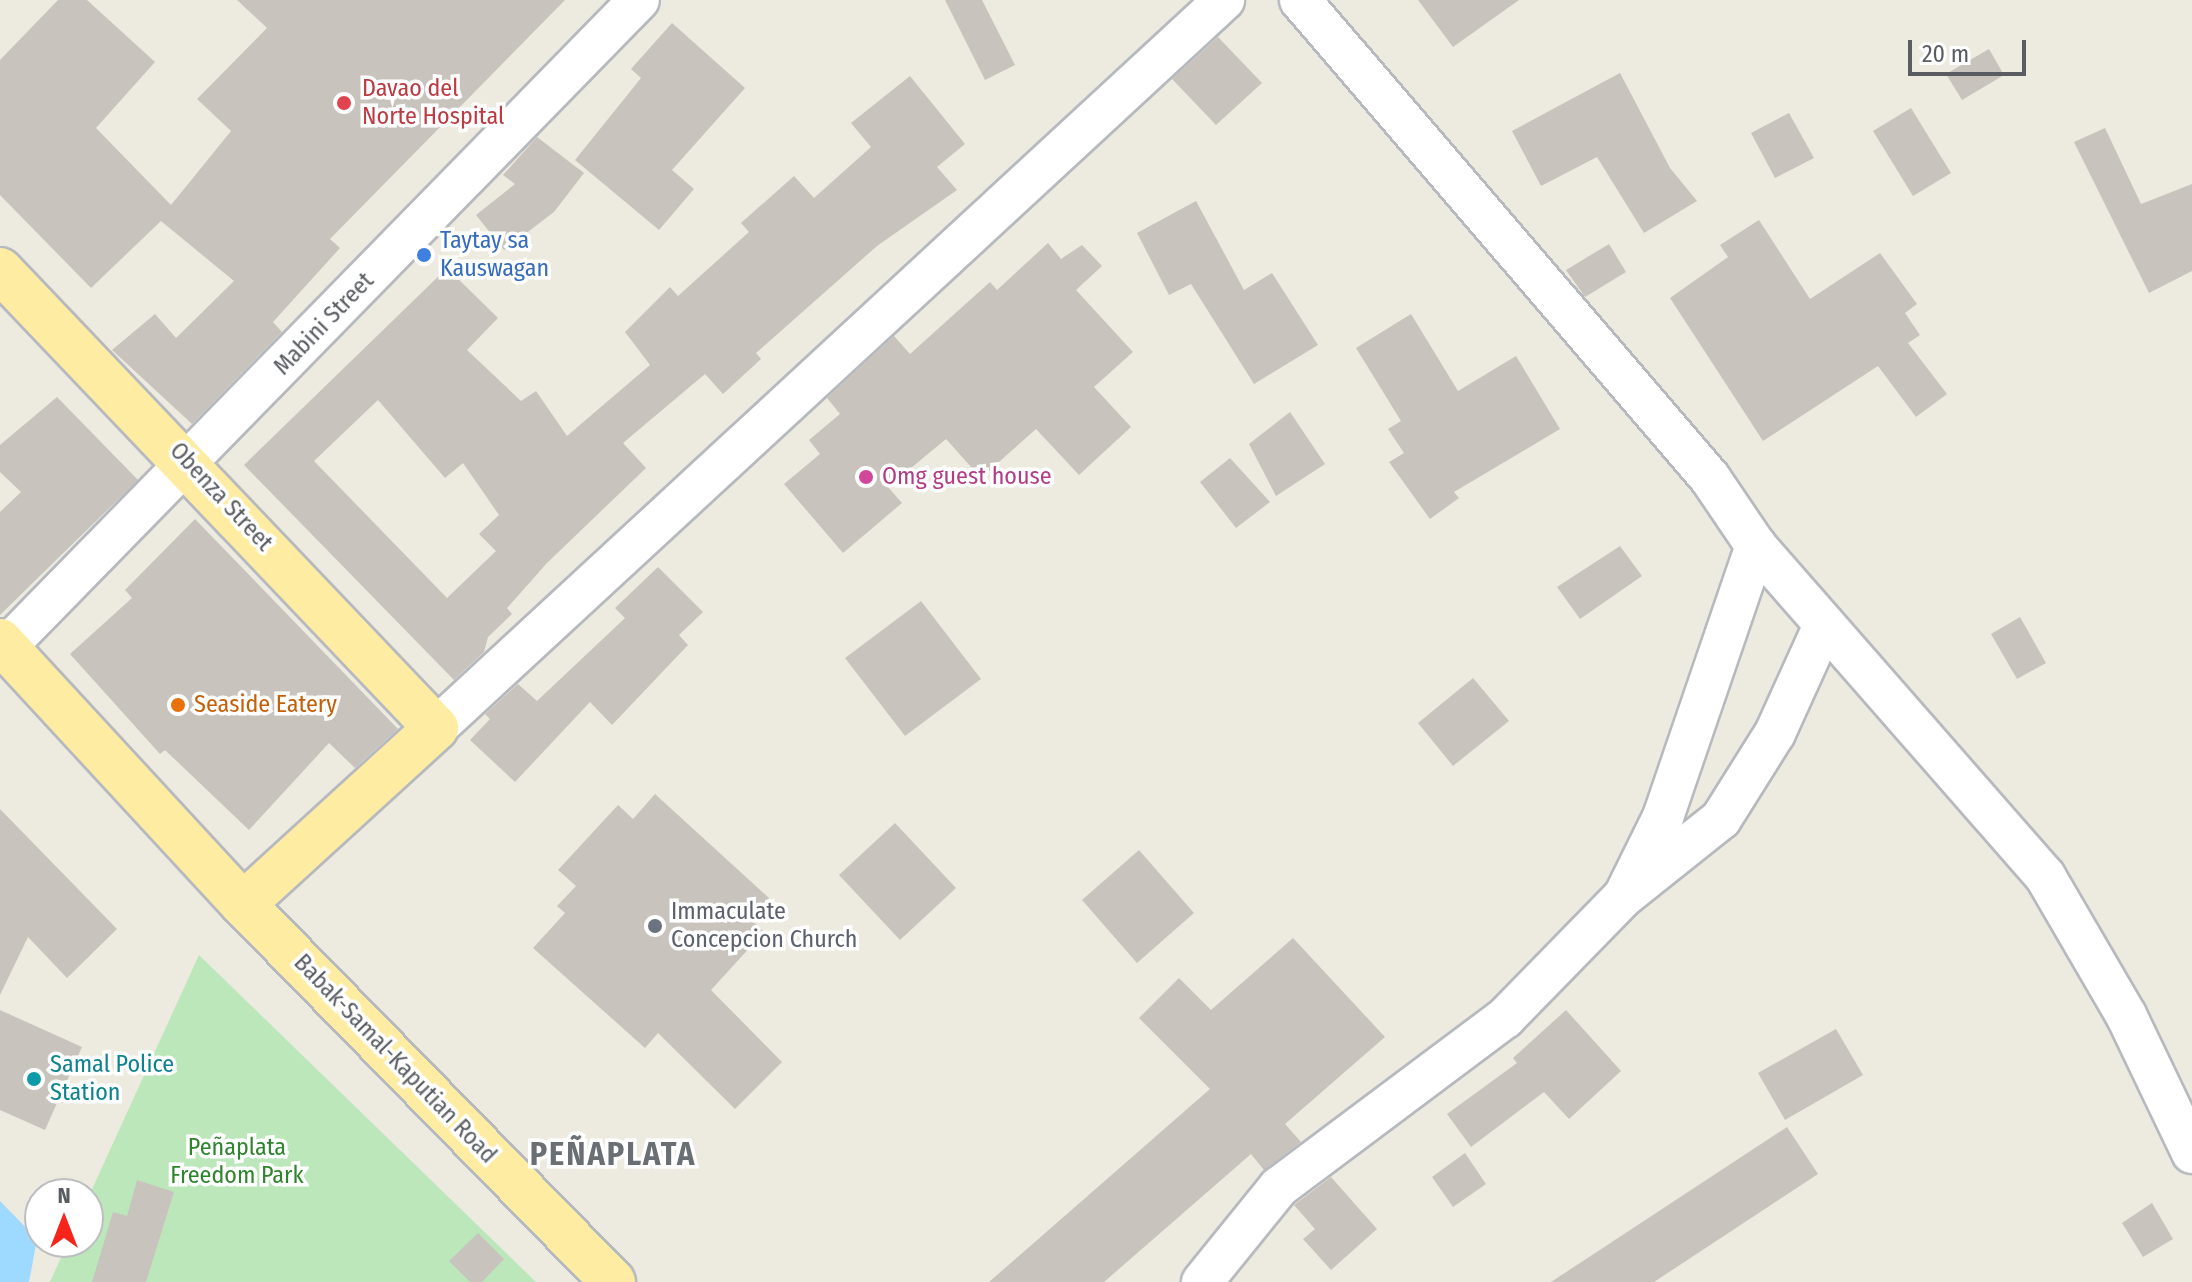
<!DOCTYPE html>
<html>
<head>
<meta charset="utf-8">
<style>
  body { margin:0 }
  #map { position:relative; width:2192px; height:1282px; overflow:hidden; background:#edeae0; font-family:"Fira Sans Condensed",sans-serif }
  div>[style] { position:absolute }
  .green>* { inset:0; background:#bce7ba }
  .water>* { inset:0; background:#9ed9ff }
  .building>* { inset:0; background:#c8c4bd }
  .roads { filter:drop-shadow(2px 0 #b6b9be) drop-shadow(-2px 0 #b6b9be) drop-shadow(0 2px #b6b9be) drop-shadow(0 -2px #b6b9be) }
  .minor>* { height:40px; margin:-20px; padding:0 20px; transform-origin:20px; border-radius:20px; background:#fff }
  .primary>* { height:44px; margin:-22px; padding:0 22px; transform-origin:22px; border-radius:22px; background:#ffeca3 }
  .dots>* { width:22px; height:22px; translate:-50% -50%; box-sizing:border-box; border:4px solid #fff; border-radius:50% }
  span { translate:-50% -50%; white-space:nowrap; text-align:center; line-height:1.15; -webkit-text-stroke:7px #fff; paint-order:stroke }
  .health-label { font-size:24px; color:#be3a42 }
  .left { translate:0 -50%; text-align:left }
  .shop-label { font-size:24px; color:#366cbe }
  .street-label { font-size:24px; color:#595d62 }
  .hotel-label { font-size:24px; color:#b23c85 }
  .food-label { font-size:24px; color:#c56008 }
  .worship-label { font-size:24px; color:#5b616d }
  .culture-label { font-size:24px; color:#0d838f }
  .park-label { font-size:24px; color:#2e852e }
  .district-label { font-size:32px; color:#6a6f74; font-weight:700; letter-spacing:2px }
  .north { position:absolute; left:24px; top:1178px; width:80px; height:80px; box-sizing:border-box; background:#fff; border:2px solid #bdbec0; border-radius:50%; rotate:0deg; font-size:22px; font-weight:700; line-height:32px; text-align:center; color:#595d62 }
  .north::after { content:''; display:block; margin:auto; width:28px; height:36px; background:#f7241c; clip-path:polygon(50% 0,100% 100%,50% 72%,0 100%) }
  .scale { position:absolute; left:1908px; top:40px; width:118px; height:36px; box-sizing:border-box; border:4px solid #595d62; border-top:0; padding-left:10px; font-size:24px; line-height:28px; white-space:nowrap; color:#595d62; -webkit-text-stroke:6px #fff; paint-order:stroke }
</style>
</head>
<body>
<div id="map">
  <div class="green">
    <div style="clip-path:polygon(199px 955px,536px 1282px,50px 1282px,68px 1242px,88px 1242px,88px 1198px)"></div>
  </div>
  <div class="water">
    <div style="clip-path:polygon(0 1201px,37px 1239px,29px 1282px,0 1282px)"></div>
  </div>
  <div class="building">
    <div style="clip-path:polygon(58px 0,87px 0,155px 62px,96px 128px,171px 205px,231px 131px,197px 99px,267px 28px,237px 0,565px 0,330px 239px,340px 248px,273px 322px,282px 332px,192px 424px,112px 350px,155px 314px,176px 338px,234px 281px,161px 221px,91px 288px,0 195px,0 60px)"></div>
    <div style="clip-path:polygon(945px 0,982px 0,1015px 65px,985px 80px)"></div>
    <div style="clip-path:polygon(1418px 0,1519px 0,1453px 47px)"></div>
    <div style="clip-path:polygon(672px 23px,745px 88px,672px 170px,694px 189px,659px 230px,575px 160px,641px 78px,631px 69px)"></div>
    <div style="clip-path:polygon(1218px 37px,1262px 83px,1216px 125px,1172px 79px)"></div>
    <div style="clip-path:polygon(1989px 49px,2004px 75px,1962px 100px,1946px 74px)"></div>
    <div style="clip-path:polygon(1620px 73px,1670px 168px,1697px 201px,1644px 233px,1597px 157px,1541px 186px,1512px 131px)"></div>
    <div style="clip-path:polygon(evenodd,910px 76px,965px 144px,937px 167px,957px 190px,877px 246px,756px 353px,761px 359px,723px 394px,705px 374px,623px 443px,646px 468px,547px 563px,507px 608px,512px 614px,488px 637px,484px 652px,454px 680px,244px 465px,447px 268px,498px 318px,467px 350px,521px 401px,536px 391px,567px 436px,650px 365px,625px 332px,670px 287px,678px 296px,749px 232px,741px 223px,794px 176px,814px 198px,871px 147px,851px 123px,910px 76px,378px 400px,445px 478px,463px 463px,499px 515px,479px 534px,496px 551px,447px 598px,314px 461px,378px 400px)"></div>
    <div style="clip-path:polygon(1911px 108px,1951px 173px,1913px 196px,1873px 131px)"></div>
    <div style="clip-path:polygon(1789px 113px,1814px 158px,1775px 178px,1751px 133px)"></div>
    <div style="clip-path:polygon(2105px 128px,2141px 204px,2192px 184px,2192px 271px,2149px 293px,2074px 142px)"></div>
    <div style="clip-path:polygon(537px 137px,584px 173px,554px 212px,504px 250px,476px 215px,515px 184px,503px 175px)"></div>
    <div style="clip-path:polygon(1196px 201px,1244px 290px,1272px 273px,1318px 345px,1254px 384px,1191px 284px,1169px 295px,1137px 233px)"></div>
    <div style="clip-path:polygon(1759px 220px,1810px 299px,1880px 253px,1917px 304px,1905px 313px,1920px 335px,1908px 343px,1947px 394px,1916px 417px,1878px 366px,1763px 441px,1670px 298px,1728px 257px,1720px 245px)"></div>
    <div style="clip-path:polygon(1048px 243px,1061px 259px,1082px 245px,1102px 266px,1076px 290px,1133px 352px,1094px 387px,1131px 427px,1079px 475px,1036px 429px,981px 478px,946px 439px,888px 487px,902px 503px,843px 553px,784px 484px,820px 454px,809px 440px,840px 414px,827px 398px,894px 336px,910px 354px,990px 282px,997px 290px)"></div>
    <div style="clip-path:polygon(1609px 244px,1626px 272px,1585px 297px,1566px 270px)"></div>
    <div style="clip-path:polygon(1411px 314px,1458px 391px,1516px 356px,1560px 429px,1454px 492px,1459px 498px,1430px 519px,1389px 462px,1404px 453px,1388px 429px,1401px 421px,1356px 348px)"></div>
    <div style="clip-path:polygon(57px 397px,138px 480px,0 615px,0 512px,21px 492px,0 472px,0 445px)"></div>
    <div style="clip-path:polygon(1290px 412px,1325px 464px,1276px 496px,1249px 444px)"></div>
    <div style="clip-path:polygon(1230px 458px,1270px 502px,1236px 528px,1200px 482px)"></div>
    <div style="clip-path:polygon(195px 519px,398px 729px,355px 768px,329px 743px,249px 830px,165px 750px,160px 754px,70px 654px,132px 598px,125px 590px)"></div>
    <div style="clip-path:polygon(1620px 546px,1642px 576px,1580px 619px,1557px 587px)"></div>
    <div style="clip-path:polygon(658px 567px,703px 612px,679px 635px,688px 645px,612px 725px,590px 702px,515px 782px,470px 740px,490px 719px,485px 714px,518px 684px,537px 701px,625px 618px,615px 608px)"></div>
    <div style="clip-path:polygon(921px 601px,981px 679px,905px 736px,845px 658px)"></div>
    <div style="clip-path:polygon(2020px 617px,2046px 663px,2017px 679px,1991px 634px)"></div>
    <div style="clip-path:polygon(1473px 678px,1509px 721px,1453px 766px,1418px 723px)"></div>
    <div style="clip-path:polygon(655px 794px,769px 898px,750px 919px,764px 932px,711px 990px,782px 1062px,735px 1109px,658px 1033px,645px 1048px,533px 948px,565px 913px,557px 906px,576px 886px,558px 870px,618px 805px,633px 819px)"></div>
    <div style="clip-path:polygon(0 809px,117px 929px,67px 978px,28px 937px,0 995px)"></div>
    <div style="clip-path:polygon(895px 823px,956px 888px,900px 940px,839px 875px)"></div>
    <div style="clip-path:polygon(1139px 850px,1194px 913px,1137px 963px,1082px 900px)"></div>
    <div style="clip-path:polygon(1293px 938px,1385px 1037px,1285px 1124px,1301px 1142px,1264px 1170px,1251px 1154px,1104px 1282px,989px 1282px,1210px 1089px,1139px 1018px,1179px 978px,1211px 1010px)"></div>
    <div style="clip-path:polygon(0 1010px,82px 1047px,45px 1130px,0 1110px)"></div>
    <div style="clip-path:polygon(1566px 1010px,1621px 1071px,1569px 1119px,1544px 1092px,1471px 1147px,1447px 1114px,1517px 1063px,1513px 1058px)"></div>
    <div style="clip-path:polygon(1836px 1029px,1863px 1075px,1785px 1120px,1758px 1073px)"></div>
    <div style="clip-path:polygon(1787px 1127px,1818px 1174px,1654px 1282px,1551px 1282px)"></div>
    <div style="clip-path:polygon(1465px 1153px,1486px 1184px,1453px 1207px,1432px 1177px)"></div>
    <div style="clip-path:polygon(1331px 1177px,1377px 1229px,1331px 1270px,1303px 1239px,1315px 1229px,1294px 1205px)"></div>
    <div style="clip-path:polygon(137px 1180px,174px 1192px,146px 1282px,92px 1282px,113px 1212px,127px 1216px)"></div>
    <div style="clip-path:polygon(2152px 1203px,2173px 1239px,2143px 1257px,2122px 1223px)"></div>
    <div style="clip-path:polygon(478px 1233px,504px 1259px,482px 1282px,470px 1282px,449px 1261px)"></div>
  </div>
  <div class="roads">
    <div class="minor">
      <div style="left:1300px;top:0;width:630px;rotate:49.38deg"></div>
      <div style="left:1710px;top:478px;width:82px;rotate:55.9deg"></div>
      <div style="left:1756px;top:546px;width:439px;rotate:48.8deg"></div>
      <div style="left:2045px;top:876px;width:161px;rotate:59.8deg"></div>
      <div style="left:2126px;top:1015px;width:153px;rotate:64.4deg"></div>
      <div style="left:6px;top:647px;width:905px;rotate:-45.63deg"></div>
      <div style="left:436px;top:728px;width:1073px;rotate:-42.73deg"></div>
      <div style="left:1625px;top:894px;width:86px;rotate:-63.7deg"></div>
      <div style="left:1663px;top:817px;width:287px;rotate:-71.1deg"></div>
      <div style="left:1202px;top:1282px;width:122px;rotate:-51deg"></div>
      <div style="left:1279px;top:1187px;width:282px;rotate:-36.8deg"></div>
      <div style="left:1505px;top:1018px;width:169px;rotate:-45.7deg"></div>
      <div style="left:1623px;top:897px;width:125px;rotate:-38.5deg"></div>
      <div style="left:1721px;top:819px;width:102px;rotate:-57.9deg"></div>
      <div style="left:1775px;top:733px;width:119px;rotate:-65.6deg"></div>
    </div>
    <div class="primary">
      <div style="left:0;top:270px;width:632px;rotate:46.41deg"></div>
      <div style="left:436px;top:728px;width:261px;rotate:137.6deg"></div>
      <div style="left:0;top:641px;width:358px;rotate:47.3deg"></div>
      <div style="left:243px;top:904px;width:529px;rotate:45.61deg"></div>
    </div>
  </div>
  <div class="dots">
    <div style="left:344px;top:103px;background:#e0444e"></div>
    <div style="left:424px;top:255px;background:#3f7fe0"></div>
    <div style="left:866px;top:477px;background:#d1479c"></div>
    <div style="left:178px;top:705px;background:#e8710a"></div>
    <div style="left:655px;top:926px;background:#6b7280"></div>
    <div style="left:34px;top:1079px;background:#0f9aa8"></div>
  </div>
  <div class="health-label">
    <span class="left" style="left:362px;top:103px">Davao del<br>Norte Hospital</span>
  </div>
  <div class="shop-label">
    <span class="left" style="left:440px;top:255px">Taytay sa<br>Kauswagan</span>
  </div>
  <div class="street-label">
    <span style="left:324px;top:324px;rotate:-46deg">Mabini Street</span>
    <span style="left:221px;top:497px;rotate:47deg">Obenza Street</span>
    <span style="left:395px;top:1059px;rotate:46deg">Babak-Samal-Kaputian Road</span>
  </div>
  <div class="hotel-label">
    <span class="left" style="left:882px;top:477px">Omg guest house</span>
  </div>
  <div class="food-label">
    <span class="left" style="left:194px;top:705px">Seaside Eatery</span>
  </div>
  <div class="worship-label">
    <span class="left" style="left:671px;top:926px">Immaculate<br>Concepcion Church</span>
  </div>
  <div class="culture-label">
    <span class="left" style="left:50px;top:1079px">Samal Police<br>Station</span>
  </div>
  <div class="park-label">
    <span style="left:237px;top:1162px">Peñaplata<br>Freedom Park</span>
  </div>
  <div class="district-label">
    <span style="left:613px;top:1154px">PEÑAPLATA</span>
  </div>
  <div class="north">N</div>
  <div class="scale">20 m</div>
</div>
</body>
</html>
